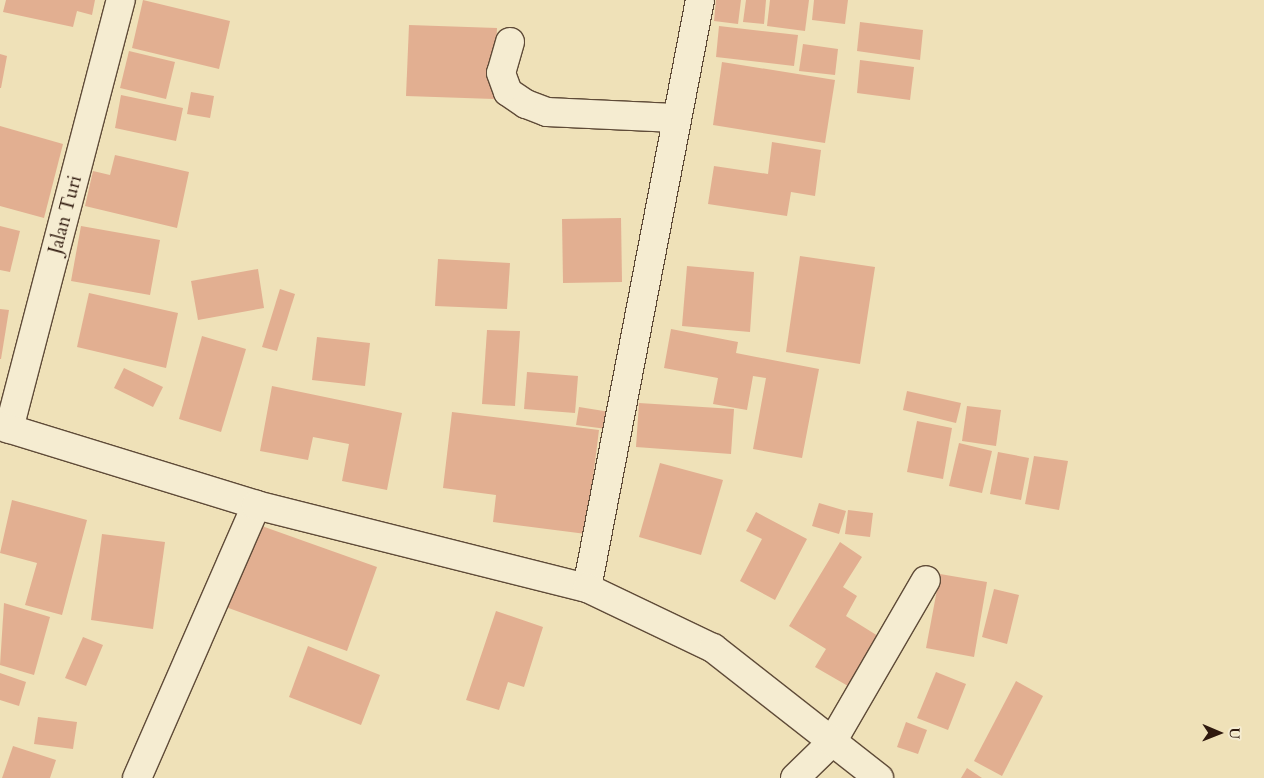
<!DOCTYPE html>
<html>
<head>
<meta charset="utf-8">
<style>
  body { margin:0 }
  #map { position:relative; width:1264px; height:778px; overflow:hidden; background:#efe1b8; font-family:Cardo,serif }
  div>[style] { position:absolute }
  .building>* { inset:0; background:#e2af91 }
  .roads { filter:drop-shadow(1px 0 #5f4b38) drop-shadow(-1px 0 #5f4b38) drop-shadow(0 1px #5f4b38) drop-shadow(0 -1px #5f4b38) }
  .street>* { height:28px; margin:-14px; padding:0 14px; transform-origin:14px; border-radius:14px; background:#f5ecd1 }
  .secondary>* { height:28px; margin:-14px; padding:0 14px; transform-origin:14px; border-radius:14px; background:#f5ecd1 }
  span { translate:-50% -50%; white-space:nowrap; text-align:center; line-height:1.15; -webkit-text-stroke:4.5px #f5ecd1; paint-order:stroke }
  .street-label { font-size:19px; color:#2f190e }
  .north { position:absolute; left:1194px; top:708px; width:50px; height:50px; -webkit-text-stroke:4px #f5ecd1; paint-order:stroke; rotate:91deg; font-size:14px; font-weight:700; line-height:20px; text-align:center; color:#2f190e }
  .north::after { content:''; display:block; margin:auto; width:18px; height:22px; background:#2f190e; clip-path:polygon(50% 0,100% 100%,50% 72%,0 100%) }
</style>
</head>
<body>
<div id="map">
  <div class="building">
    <div style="clip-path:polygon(6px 0,95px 0,92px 15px,77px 11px,73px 27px,3px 12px)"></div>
    <div style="clip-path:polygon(143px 0,230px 21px,219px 69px,132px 48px)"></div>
    <div style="clip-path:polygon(716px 0,741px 0,738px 24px,714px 21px)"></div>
    <div style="clip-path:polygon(746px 0,766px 0,764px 24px,743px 22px)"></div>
    <div style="clip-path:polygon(770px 0,809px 0,805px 31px,767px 26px)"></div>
    <div style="clip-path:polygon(814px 0,848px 0,845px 24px,812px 20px)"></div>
    <div style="clip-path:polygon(860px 22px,923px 30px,920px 60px,857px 51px)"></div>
    <div style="clip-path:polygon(409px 25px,497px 28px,494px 99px,406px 96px)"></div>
    <div style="clip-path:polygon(719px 26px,798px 35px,794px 66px,716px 57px)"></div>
    <div style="clip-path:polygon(803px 44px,838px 49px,835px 75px,799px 71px)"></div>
    <div style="clip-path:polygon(129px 51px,175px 62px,166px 99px,120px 88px)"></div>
    <div style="clip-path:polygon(0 54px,7px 56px,1px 88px,0 88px)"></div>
    <div style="clip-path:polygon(860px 60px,914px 67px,910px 100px,857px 93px)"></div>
    <div style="clip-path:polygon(722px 62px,835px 80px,825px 143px,713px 125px)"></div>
    <div style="clip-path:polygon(191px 92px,214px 96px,210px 118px,187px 114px)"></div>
    <div style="clip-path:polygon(121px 95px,183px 108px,176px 141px,115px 128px)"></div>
    <div style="clip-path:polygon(0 126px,63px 144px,44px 218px,0 206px)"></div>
    <div style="clip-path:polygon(772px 142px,821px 150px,815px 196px,791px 192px,787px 216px,708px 204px,714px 166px,768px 174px)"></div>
    <div style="clip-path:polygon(115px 155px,189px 172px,177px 228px,85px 206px,93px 171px,110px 175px)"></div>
    <div style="clip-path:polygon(621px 218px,622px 282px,563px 283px,562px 219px)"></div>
    <div style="clip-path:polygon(0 226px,20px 231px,10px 272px,0 270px)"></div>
    <div style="clip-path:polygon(81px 226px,160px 240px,150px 295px,71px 281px)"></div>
    <div style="clip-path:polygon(800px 256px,875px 267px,860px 364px,786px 352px)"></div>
    <div style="clip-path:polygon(438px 259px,510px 263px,507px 309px,435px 306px)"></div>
    <div style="clip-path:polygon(687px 266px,754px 272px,750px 332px,682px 326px)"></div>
    <div style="clip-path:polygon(258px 269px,264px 308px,198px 320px,191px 281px)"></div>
    <div style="clip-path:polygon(280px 289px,295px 294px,277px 351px,262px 347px)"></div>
    <div style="clip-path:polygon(89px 293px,178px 313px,166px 368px,77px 347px)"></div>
    <div style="clip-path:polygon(0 309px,9px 310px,1px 359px,0 359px)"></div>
    <div style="clip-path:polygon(671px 329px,738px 342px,736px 353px,819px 369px,802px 458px,753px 449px,766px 378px,753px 376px,747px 410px,713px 404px,718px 378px,664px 368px)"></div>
    <div style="clip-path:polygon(487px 330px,520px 331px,515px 406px,482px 404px)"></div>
    <div style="clip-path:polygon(202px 336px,246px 349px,221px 432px,179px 419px)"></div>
    <div style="clip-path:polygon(317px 337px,370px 343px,365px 386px,312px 380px)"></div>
    <div style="clip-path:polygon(124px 368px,163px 387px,153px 407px,114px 388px)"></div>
    <div style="clip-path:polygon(527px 372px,578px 376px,575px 413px,524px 409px)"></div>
    <div style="clip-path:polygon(272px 386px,402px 413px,387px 490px,342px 481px,349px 444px,313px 437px,308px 460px,260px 451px)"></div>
    <div style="clip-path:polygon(907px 391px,961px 403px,956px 423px,903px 410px)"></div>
    <div style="clip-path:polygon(639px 403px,734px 409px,731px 454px,636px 447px)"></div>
    <div style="clip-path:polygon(967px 406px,1001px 410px,996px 446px,962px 441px)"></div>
    <div style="clip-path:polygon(579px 407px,610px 412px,607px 429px,576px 425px)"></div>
    <div style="clip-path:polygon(452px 412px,599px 430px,586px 534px,493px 522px,496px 495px,443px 488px)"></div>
    <div style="clip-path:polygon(917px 421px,952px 428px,943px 479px,907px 472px)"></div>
    <div style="clip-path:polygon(959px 443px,992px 451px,982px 493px,949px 486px)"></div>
    <div style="clip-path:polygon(998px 452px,1029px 458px,1021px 500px,990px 494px)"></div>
    <div style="clip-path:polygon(1034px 456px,1068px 461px,1059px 510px,1025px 504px)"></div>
    <div style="clip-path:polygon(660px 463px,723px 480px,701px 555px,639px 537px)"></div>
    <div style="clip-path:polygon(12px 500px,87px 520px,62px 615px,25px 605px,37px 563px,0 553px)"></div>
    <div style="clip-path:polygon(819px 503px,846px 511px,839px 534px,812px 526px)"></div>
    <div style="clip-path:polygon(848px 510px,873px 513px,870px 537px,845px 534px)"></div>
    <div style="clip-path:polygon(756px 512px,807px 539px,775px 600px,740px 581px,762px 539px,746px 531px)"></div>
    <div style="clip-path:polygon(253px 523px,377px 567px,347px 651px,223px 606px)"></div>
    <div style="clip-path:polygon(102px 534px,165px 542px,153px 629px,91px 620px)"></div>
    <div style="clip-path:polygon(840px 542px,862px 557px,843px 587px,857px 596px,846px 616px,878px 636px,848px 686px,815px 667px,826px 649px,789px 626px)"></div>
    <div style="clip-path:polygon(940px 574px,987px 582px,974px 657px,926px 648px)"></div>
    <div style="clip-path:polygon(994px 589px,1019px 595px,1007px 644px,982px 637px)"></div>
    <div style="clip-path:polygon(4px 603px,50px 617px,34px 675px,0 665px)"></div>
    <div style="clip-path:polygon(496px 611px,543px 627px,524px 687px,508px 682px,499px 710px,466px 700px)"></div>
    <div style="clip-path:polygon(83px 637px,103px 645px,86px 686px,65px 678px)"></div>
    <div style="clip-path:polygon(308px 646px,380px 675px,361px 725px,289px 697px)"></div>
    <div style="clip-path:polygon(936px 672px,966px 684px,948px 730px,917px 718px)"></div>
    <div style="clip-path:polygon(0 673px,26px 682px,19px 706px,0 700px)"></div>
    <div style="clip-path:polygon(1016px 681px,1043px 696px,1002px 776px,974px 761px)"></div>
    <div style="clip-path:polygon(38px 717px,77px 722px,73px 749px,34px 744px)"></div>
    <div style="clip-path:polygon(906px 722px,927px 730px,918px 754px,897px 747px)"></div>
    <div style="clip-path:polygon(13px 746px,56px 760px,50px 778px,2px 778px)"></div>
    <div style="clip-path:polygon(967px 768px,982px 778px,961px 778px)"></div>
  </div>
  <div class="roads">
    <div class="street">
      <div style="left:510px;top:42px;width:32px;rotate:106deg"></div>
      <div style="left:501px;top:73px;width:20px;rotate:70deg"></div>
      <div style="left:508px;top:92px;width:22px;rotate:34deg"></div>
      <div style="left:526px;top:104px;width:22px;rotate:21deg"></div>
      <div style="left:547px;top:112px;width:128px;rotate:2.7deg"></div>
      <div style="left:9px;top:429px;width:443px;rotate:-75.4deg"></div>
      <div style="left:587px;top:588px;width:599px;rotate:-79.12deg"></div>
      <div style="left:137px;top:778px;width:298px;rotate:-66.4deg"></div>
      <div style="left:795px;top:778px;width:52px;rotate:-44.2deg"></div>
      <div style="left:832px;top:742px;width:187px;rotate:-59.9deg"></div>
    </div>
    <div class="secondary">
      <div style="left:0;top:426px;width:268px;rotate:17.1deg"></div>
      <div style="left:256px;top:505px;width:341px;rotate:14.1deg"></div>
      <div style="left:587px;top:588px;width:140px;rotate:25.5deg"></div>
      <div style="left:713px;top:648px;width:211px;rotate:38.1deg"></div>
    </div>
  </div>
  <div class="street-label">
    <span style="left:66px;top:215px;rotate:-75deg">Jalan Turi</span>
  </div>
  <div class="north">U</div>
</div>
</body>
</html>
